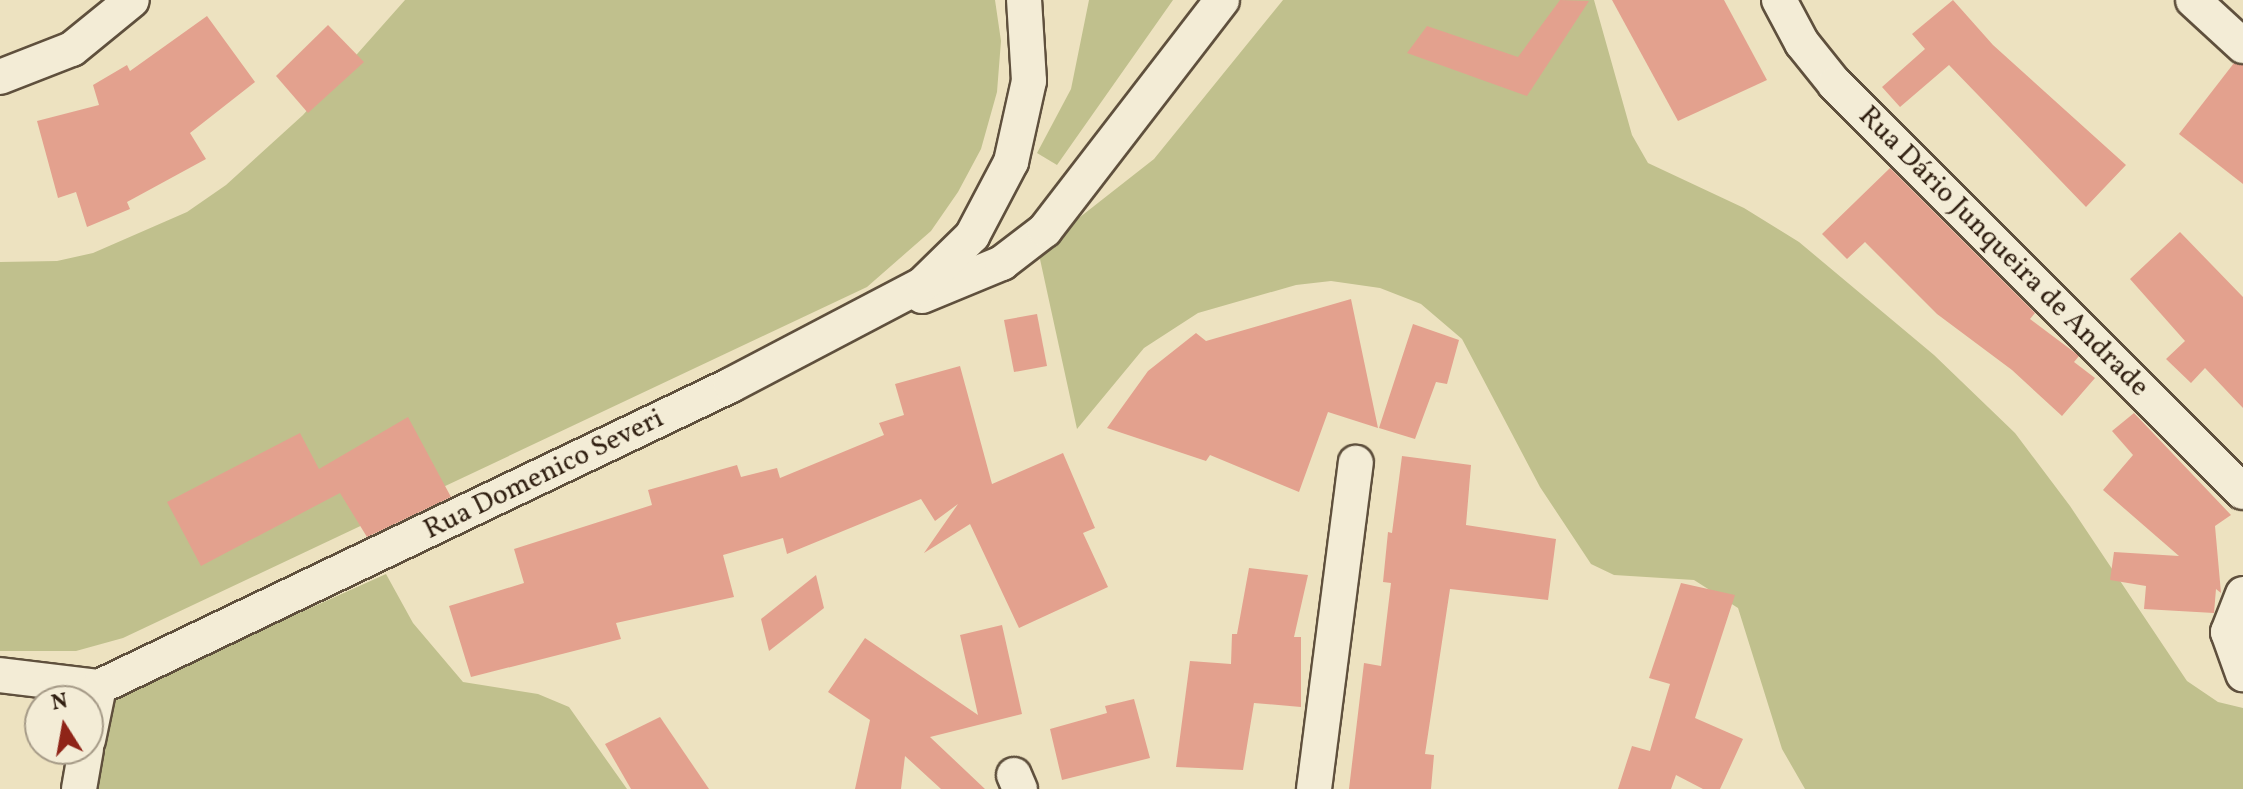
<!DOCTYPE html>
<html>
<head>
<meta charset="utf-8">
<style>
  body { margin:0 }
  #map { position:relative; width:2243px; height:789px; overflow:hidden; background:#ede2c0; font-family:Vollkorn,serif }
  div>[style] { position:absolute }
  .green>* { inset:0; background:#c0c08d }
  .building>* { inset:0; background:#e3a18e }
  .roads { filter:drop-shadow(2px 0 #5f503d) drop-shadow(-2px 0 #5f503d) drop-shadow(0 2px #5f503d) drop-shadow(0 -2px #5f503d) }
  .street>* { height:34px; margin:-17px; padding:0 17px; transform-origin:17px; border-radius:17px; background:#f3ecd6 }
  span { translate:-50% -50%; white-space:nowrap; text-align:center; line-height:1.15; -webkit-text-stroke:6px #f3ecd6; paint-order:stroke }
  .street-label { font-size:28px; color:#301f11 }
  .north { position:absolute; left:24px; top:685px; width:80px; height:80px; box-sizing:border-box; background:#f3ecd6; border:2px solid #a59a87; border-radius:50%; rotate:349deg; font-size:22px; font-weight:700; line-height:32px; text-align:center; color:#301f11 }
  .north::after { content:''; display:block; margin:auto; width:28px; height:36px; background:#8f2418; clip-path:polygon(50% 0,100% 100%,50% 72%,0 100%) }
</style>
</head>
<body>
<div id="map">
  <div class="green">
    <div style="clip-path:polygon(405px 0,995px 0,1001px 41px,997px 92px,981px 149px,958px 192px,931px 231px,867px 287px,123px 638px,76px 651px,0 651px,0 262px,57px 261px,93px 253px,187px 212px,226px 185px,303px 115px)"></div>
    <div style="clip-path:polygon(1089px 0,1173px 0,1057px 165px,1037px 153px,1071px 89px)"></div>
    <div style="clip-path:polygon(1283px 0,1594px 0,1632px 135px,1648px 163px,1744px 208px,1799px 242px,1934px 355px,2015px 433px,2070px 506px,2187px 681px,2218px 702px,2243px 708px,2243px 789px,1805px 789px,1782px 749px,1738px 608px,1694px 580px,1614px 575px,1591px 564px,1540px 487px,1462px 339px,1421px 304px,1380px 288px,1331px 281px,1296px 285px,1198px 313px,1144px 348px,1077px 429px,1038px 250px,1154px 159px)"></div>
    <div style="clip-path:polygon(386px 574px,413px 623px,463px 682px,538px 694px,569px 707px,627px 789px,88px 789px,107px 699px)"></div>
  </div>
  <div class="building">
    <div style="clip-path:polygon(1560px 0,1589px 1px,1527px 96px,1407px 53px,1427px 26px,1518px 57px)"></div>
    <div style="clip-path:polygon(1612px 0,1724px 0,1767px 80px,1678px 121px)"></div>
    <div style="clip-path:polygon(1953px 0,1993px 45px,2126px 165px,2086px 207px,1949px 65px,1900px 107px,1882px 87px,1925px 49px,1912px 34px)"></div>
    <div style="clip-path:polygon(207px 16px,255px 82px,190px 133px,206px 159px,127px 202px,130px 209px,87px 227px,76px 192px,58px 198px,37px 121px,99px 105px,93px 85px,127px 65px,130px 71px)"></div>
    <div style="clip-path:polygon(328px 25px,364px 62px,308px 113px,276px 76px)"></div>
    <div style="clip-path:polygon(2234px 63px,2243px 65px,2243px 184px,2179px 134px)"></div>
    <div style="clip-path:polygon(1890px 168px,2035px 313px,2030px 319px,2074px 352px,2079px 356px,2074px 362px,2095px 378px,2062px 416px,2012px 370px,1937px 314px,1865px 242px,1847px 259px,1822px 234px)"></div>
    <div style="clip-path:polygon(2180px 232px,2243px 297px,2243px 408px,2205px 368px,2191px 383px,2166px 359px,2185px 341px,2130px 279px)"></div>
    <div style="clip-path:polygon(1351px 299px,1378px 428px,1328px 412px,1299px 492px,1210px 455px,1206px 461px,1107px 428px,1148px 371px,1196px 333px,1206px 341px)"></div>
    <div style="clip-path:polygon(1037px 314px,1047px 366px,1014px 372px,1004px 320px)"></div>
    <div style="clip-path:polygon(1413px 324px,1459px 340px,1447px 384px,1436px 382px,1415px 439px,1379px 428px)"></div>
    <div style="clip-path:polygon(960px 366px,992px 484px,1063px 453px,1095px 528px,1083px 533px,1108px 587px,1019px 628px,970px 524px,924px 553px,958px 504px,935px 521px,921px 499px,787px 554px,783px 538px,723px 555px,734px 597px,616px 623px,621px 639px,471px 677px,449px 606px,524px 583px,514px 549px,652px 505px,648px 490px,737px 465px,741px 477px,777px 468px,780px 478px,884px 435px,879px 423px,904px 415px,895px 384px)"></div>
    <div style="clip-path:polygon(2134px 413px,2231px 515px,2215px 526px,2221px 593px,2216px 589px,2214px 613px,2144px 609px,2146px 586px,2110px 580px,2114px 552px,2179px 556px,2103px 490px,2133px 455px,2112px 431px)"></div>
    <div style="clip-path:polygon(408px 417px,451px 497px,367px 537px,340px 493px,201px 566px,167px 502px,300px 433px,319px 469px)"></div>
    <div style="clip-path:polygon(1402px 456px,1471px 465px,1466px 525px,1556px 539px,1548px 600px,1450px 589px,1425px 754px,1434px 755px,1431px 789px,1349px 789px,1364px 663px,1381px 666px,1391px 583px,1383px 582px,1388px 532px,1392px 533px)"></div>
    <div style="clip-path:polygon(1249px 568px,1308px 575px,1294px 637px,1301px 637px,1301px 707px,1254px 703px,1243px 770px,1176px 767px,1190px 661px,1231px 664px,1232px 634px,1237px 634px)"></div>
    <div style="clip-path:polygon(816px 575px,824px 608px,769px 651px,761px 619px)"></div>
    <div style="clip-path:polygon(1681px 583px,1735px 595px,1695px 718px,1743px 739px,1720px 789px,1703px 789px,1676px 775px,1671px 789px,1618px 789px,1632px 746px,1650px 751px,1670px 684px,1649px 678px)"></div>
    <div style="clip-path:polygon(1002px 625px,1022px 714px,930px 737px,985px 789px,941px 789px,905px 756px,901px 789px,855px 789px,870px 720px,828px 692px,865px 638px,978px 715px,960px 635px)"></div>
    <div style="clip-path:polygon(1134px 699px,1150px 758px,1062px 780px,1050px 729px,1107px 713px,1105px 706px)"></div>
    <div style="clip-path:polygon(660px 717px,709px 789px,631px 789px,605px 744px)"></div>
  </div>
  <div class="roads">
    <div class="street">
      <div style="left:1779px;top:0;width:49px;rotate:61.9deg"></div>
      <div style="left:1802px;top:43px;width:53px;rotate:51.2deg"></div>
      <div style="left:1835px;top:84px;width:577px;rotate:45deg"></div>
      <div style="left:2193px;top:0;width:68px;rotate:42.6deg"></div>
      <div style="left:0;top:77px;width:77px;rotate:-21.3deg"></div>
      <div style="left:72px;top:49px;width:77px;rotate:-39.2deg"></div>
      <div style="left:922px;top:296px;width:87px;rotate:-22.4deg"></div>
      <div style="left:1002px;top:263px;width:54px;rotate:-37.5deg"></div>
      <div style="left:1045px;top:230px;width:290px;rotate:-52.4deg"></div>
      <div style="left:2243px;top:594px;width:41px;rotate:111.5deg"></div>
      <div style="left:2228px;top:632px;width:45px;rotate:70.3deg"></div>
      <div style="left:0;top:675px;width:100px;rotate:6.9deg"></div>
      <div style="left:99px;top:687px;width:700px;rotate:-25.54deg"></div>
      <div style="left:731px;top:385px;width:217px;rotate:-27.7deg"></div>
      <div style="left:923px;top:284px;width:69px;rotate:-44.4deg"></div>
      <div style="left:972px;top:236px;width:84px;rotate:-62.2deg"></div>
      <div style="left:1011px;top:162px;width:83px;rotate:-77.5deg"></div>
      <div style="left:1029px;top:81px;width:81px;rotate:-93.5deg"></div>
      <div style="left:88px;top:740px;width:54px;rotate:-78.3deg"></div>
      <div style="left:1014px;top:775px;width:15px;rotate:67deg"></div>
      <div style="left:79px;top:789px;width:41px;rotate:-80.1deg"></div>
      <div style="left:1314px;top:789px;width:329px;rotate:-82.7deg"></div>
    </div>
  </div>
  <div class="street-label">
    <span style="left:2003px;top:252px;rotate:45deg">Rua Dário Junqueira de Andrade</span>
    <span style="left:544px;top:475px;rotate:-26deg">Rua Domenico Severi</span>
  </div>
  <div class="north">N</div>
</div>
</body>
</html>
